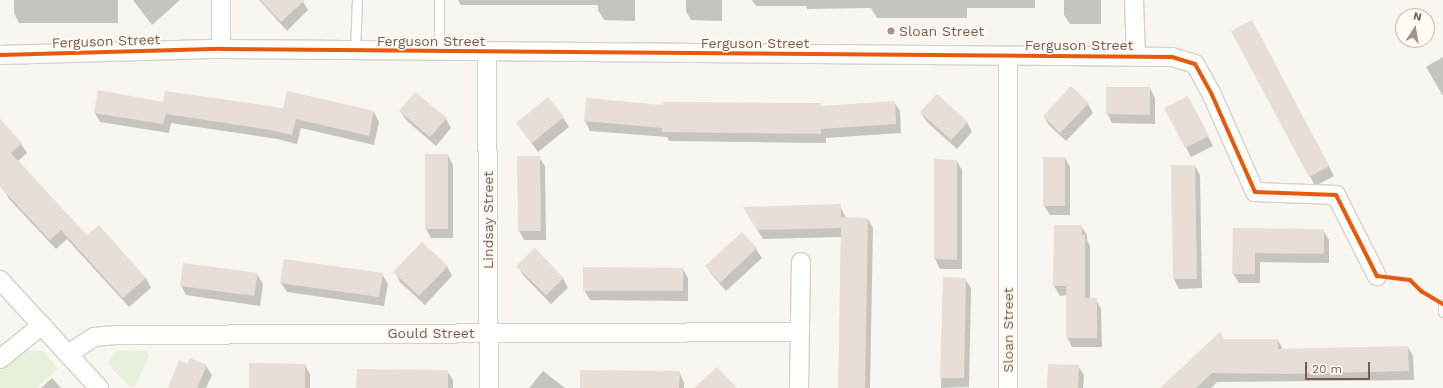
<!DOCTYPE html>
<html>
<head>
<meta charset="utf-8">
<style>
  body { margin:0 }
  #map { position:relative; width:1443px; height:388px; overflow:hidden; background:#f9f5f0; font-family:"Work Sans",sans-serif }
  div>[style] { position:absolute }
  .green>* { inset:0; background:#e7f0db }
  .shadow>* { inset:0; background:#0003 }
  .building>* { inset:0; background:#e6ded7 }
  .roads { filter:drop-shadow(1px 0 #d7d1cb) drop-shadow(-1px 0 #d7d1cb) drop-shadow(0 1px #d7d1cb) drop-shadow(0 -1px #d7d1cb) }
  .service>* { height:9px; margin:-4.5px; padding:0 4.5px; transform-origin:4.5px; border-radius:4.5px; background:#fefefd }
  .minor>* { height:18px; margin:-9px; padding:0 9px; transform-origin:9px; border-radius:9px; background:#fefefd }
  .cycleway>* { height:4px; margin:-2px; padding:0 2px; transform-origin:2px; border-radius:2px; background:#e8590c }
  .dots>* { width:11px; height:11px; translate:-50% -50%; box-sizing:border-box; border:2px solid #fffaf3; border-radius:50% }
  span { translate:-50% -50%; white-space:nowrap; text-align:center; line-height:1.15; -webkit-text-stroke:3.5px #fffaf3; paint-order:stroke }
  .poi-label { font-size:14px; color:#7a5c4d }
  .left { translate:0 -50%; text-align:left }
  .street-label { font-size:14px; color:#7a5c4d }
  .north { position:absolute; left:1395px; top:8px; width:40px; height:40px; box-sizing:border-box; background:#fffaf3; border:1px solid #cabbb1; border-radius:50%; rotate:12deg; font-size:11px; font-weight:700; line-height:16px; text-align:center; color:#7a5c4d }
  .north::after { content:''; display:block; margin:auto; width:14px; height:18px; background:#a69286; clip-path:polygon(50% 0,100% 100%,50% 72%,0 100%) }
  .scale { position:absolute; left:1305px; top:362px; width:65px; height:18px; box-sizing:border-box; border:2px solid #7a5c4d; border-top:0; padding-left:5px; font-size:12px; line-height:14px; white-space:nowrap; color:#7a5c4d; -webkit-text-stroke:3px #fffaf3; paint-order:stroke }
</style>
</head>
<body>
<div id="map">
  <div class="green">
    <div style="clip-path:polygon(18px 350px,43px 351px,58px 369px,36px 388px,0 388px,0 366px)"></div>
    <div style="clip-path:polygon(118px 350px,145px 351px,149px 356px,134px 387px,131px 387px,113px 370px,109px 362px,113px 354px)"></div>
  </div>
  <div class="shadow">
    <div style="clip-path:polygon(14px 0,118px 0,118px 23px,19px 23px,14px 13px)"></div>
    <div style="clip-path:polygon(133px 0,180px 0,152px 25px)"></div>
    <div style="clip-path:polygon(259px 0,302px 0,308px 10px,287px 31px)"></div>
    <div style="clip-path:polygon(458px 0,635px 0,635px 21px,604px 20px,598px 10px,598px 5px,461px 5px)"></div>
    <div style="clip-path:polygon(686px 0,722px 0,722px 21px,691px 20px,686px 11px)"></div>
    <div style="clip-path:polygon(752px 0,1035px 0,1035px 8px,967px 8px,967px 18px,877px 18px,871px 8px,807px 9px,806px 6px,756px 6px)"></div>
    <div style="clip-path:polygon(1064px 0,1101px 0,1101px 24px,1070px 24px,1064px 15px)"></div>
    <div style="clip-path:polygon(1257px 31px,1334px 176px,1315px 186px,1310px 176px)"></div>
    <div style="clip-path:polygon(1443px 57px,1443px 96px,1426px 67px)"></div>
    <div style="clip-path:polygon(1150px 88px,1155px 98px,1155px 124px,1112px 123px,1107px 113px)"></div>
    <div style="clip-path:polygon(288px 92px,374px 112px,379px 122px,374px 145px,301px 128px,297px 144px,277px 139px,171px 123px,169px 133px,100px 122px,95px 113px,284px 109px)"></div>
    <div style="clip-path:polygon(587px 99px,664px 106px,820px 104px,822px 107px,894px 102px,900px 111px,901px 133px,826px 138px,826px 143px,669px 141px,667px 137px,590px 131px,585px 121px)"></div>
    <div style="clip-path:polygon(1088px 104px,1093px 113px,1066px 141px,1049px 125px,1044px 116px)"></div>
    <div style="clip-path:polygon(1193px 107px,1213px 146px,1191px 157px,1165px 109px)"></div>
    <div style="clip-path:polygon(400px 111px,446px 119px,451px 128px,436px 146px,406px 120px)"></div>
    <div style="clip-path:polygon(921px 113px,967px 122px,972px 132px,957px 149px,927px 122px)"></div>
    <div style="clip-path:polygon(563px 118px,569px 127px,538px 152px,517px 123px)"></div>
    <div style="clip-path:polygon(0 121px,21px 144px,27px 153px,6px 172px,0 166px)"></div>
    <div style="clip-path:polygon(448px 155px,453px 165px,453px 238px,431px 238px,426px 229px)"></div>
    <div style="clip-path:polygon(539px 157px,545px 166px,546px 240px,524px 240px,519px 231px)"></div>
    <div style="clip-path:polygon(1065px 158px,1070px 167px,1070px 215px,1050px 215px,1044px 206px)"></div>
    <div style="clip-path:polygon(935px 160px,957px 161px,962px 170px,962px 269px,940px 269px,935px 259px)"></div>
    <div style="clip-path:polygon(1172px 166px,1195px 166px,1200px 175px,1202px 288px,1179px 289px,1174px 279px)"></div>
    <div style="clip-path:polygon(4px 190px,87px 236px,146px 278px,151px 288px,129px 307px,67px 239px,56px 249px,9px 199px)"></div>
    <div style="clip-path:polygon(840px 206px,846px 218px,868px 219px,873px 228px,870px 388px,839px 388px,841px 237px,763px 239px,744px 208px)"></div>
    <div style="clip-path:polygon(1055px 226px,1081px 226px,1087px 235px,1087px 240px,1090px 246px,1090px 299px,1096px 299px,1101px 309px,1102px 347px,1072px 347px,1067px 337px,1067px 295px,1060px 296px,1054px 286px)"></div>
    <div style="clip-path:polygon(1234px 229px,1323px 230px,1329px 240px,1329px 263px,1260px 262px,1260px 283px,1239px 283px,1233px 274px)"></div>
    <div style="clip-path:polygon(742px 233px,756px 249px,762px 258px,726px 291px,712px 275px,706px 266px)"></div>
    <div style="clip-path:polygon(447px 266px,452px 276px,425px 305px,400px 282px,395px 272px)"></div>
    <div style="clip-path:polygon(518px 266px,563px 278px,568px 288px,551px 304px,523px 275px)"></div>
    <div style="clip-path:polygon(683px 269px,688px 278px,688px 301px,590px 300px,584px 290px)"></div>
    <div style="clip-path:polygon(257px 274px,263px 284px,260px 306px,186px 295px,181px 285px)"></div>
    <div style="clip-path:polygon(382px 274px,388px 284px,384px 306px,287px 292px,281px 283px)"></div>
    <div style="clip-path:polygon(944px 278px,965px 279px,971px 288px,969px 387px,941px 388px)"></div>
    <div style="clip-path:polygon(1224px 340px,1278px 340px,1283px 350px,1408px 347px,1413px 356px,1414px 380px,1217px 382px,1211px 388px,1161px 388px)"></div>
    <div style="clip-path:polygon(188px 365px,206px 366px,212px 375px,206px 388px,169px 388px)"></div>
    <div style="clip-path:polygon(305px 365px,310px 374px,310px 388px,250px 388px)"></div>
    <div style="clip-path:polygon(1078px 366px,1084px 375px,1083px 388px,1048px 388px)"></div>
    <div style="clip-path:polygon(447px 371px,453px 380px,453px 388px,357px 388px)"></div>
    <div style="clip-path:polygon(543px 371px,565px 388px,529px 388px)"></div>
    <div style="clip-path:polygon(679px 372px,684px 382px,684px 388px,581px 388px)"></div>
    <div style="clip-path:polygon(52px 378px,61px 388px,41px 388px)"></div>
  </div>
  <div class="building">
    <div style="clip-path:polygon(260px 0,305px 0,281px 22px)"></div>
    <div style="clip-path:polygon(1252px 20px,1329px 166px,1309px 177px,1231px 31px)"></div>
    <div style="clip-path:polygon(1071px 86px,1089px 103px,1060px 133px,1043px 116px)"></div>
    <div style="clip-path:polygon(1106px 87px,1150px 87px,1150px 115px,1106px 114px)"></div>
    <div style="clip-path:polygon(98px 90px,163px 102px,165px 91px,283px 108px,287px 91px,374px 111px,369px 136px,296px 119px,292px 135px,270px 130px,166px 114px,163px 124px,94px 113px)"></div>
    <div style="clip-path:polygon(415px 92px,447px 118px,430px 137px,399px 111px)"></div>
    <div style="clip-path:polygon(937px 94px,968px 122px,951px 140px,920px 112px)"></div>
    <div style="clip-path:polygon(1188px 96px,1209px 136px,1185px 148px,1164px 108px)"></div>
    <div style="clip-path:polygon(548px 97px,564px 117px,532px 143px,516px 123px)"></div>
    <div style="clip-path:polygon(586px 98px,663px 105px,663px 102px,821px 103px,821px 106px,895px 101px,896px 124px,821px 129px,821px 134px,662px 132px,662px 128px,584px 121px)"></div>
    <div style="clip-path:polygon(0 119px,22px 143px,11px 153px,87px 235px,99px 225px,146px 278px,123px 298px,61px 230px,50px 240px,0 187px)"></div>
    <div style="clip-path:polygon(425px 154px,448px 154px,448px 229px,425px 229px)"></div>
    <div style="clip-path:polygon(517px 156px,540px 156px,541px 231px,518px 231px)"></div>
    <div style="clip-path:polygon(1043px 157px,1065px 157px,1065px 206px,1043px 206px)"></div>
    <div style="clip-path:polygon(934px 159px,957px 160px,957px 260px,934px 259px)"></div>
    <div style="clip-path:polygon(1171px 165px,1195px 165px,1197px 279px,1173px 279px)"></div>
    <div style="clip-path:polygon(841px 204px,841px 217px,868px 218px,865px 388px,838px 388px,841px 228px,757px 230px,743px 207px)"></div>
    <div style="clip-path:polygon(1054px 225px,1082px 225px,1082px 235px,1085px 235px,1085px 298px,1097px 298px,1097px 338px,1066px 338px,1066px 286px,1053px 286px)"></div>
    <div style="clip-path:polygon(1233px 228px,1324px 229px,1324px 254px,1255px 253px,1255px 274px,1232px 274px)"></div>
    <div style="clip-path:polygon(742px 232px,757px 248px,720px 283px,705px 266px)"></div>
    <div style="clip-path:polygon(422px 242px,448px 266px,419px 296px,393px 272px)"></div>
    <div style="clip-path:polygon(535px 248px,564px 278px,546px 295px,516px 266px)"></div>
    <div style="clip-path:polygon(284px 259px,383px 273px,379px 297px,280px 283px)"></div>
    <div style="clip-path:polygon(183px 263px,258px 273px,254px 296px,180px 286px)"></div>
    <div style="clip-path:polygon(583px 267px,683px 268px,683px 291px,583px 291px)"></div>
    <div style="clip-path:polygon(943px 277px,966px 278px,964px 378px,940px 378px)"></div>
    <div style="clip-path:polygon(1220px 332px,1224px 339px,1278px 339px,1278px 349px,1408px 346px,1409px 371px,1289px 374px,1212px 373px,1196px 388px,1160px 388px)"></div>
    <div style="clip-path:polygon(190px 358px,207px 365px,197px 388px,168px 388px,179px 360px,187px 364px)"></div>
    <div style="clip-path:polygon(249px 363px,305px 364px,305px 388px,249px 388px)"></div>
    <div style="clip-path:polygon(1048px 364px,1079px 365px,1078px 388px,1047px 388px)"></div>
    <div style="clip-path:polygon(717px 367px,737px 388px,694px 388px)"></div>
    <div style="clip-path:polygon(357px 369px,448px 370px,448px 388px,356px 388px)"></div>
    <div style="clip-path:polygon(580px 370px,680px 371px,679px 388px,580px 388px)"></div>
  </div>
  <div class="roads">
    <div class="service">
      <div style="left:355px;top:51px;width:51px;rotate:-87.8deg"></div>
      <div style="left:439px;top:52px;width:52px;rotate:-90deg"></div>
      <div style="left:1443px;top:304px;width:8px;rotate:90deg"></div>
    </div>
    <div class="minor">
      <div style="left:1134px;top:0;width:56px;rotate:88deg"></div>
      <div style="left:221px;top:49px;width:49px;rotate:-90deg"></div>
      <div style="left:487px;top:52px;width:336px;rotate:89.7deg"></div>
      <div style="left:0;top:55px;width:221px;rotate:-1.6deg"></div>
      <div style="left:221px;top:49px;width:951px;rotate:0.48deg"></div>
      <div style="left:1172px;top:57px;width:24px;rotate:17deg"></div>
      <div style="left:1195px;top:64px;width:35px;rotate:61deg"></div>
      <div style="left:1212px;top:95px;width:106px;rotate:66.1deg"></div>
      <div style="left:1255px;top:192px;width:81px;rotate:2.1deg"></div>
      <div style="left:1336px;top:195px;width:91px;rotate:63.2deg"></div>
      <div style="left:0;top:280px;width:147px;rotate:47.5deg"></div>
      <div style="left:68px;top:354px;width:31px;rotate:-33deg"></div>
      <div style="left:94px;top:337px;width:22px;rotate:-5deg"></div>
      <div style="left:116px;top:335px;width:683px;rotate:-0.25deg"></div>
      <div style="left:0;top:359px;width:54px;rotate:-39deg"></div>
      <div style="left:799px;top:388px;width:126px;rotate:-89.1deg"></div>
      <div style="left:1008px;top:388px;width:332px;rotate:-90deg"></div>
    </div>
  </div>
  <div class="cycleway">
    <div style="left:0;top:55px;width:221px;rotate:-1.6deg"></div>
    <div style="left:221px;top:49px;width:951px;rotate:0.48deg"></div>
    <div style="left:1172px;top:57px;width:24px;rotate:17deg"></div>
    <div style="left:1195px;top:64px;width:35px;rotate:61deg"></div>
    <div style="left:1212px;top:95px;width:106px;rotate:66.1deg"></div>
    <div style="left:1255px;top:192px;width:81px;rotate:2.1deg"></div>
    <div style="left:1336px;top:195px;width:91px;rotate:63.2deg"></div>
    <div style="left:1377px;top:276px;width:33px;rotate:7deg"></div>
    <div style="left:1410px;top:280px;width:16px;rotate:45deg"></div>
    <div style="left:1421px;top:291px;width:26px;rotate:31deg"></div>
  </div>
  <div class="dots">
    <div style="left:891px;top:31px;background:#a69286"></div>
  </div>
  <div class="poi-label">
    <span class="left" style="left:899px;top:31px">Sloan Street</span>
  </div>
  <div class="street-label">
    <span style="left:106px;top:41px;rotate:-2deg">Ferguson Street</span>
    <span style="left:431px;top:41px">Ferguson Street</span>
    <span style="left:755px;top:43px">Ferguson Street</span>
    <span style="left:1079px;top:45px">Ferguson Street</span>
    <span style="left:488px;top:220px;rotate:-90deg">Lindsay Street</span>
    <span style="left:1008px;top:330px;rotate:-90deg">Sloan Street</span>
    <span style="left:431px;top:333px">Gould Street</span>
  </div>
  <div class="north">N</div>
  <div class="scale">20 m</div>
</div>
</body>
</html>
